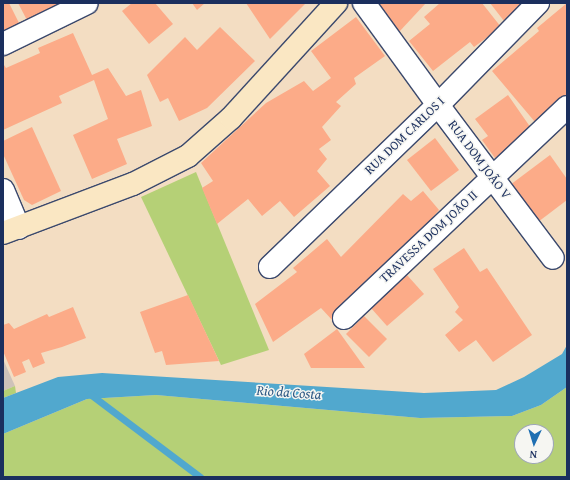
<!DOCTYPE html>
<html>
<head>
<meta charset="utf-8">
<style>
  body { margin:0 }
  #map { position:relative; width:570px; height:480px; overflow:hidden; background:#f3ddc2; font-family:"Gentium Book Plus",serif }
  div>[style] { position:absolute }
  .industrial>* { inset:0; background:#cec2b9 }
  .green>* { inset:0; background:#b5d076 }
  .water>* { inset:0; background:#51a8ce }
  .stream>* { height:7px; margin:-3.5px; padding:0 3.5px; transform-origin:3.5px; border-radius:3.5px; background:#51a8ce }
  .building>* { inset:0; background:#fcab88 }
  .roads { filter:drop-shadow(1px 0 #3b496d) drop-shadow(-1px 0 #3b496d) drop-shadow(0 1px #3b496d) drop-shadow(0 -1px #3b496d) }
  .street>* { height:22px; margin:-11px; padding:0 11px; transform-origin:11px; border-radius:11px; background:#fff }
  .secondary>* { height:22px; margin:-11px; padding:0 11px; transform-origin:11px; border-radius:11px; background:#fae7c3 }
  span { translate:-50% -50%; white-space:nowrap; text-align:center; line-height:1.15; -webkit-text-stroke:3px #f6f6f2; paint-order:stroke }
  .street-label { font-size:13px; color:#1b2f5e }
  .water-label { font-size:14px; color:#2e5985; font-style:italic }
  .frame { position:absolute; inset:0; border:4px solid #1b2f5e; pointer-events:none }
  .north { position:absolute; left:514px; top:424px; width:40px; height:40px; box-sizing:border-box; background:#f6f6f2; border:1px solid #9ea6b7; border-radius:50%; rotate:184deg; font-size:11px; font-weight:700; line-height:16px; text-align:center; color:#1b2f5e }
  .north::after { content:''; display:block; margin:auto; width:14px; height:18px; background:#1f6fb2; clip-path:polygon(50% 0,100% 100%,50% 72%,0 100%) }
</style>
</head>
<body>
<div id="map">
  <div class="industrial">
    <div style="clip-path:polygon(3px 359px,15px 386px,3px 391px)"></div>
  </div>
  <div class="green">
    <div style="clip-path:polygon(196px 172px,269px 350px,221px 365px,141px 197px)"></div>
    <div style="clip-path:polygon(15px 386px,16px 393px,3px 398px,3px 391px)"></div>
    <div style="clip-path:polygon(evenodd,567px 387px,567px 477px,3px 477px,3px 434px,87px 399px,156px 395px,420px 418px,512px 416px,541px 405px,567px 387px,522px 432px,546px 432px,546px 456px,522px 456px,522px 432px)"></div>
  </div>
  <div class="water">
    <div style="clip-path:polygon(567px 345px,567px 387px,541px 405px,512px 416px,420px 418px,156px 395px,87px 399px,3px 434px,3px 398px,58px 377px,102px 373px,424px 393px,496px 390px,524px 377px,562px 354px)"></div>
  </div>
  <div class="stream">
    <div style="left:90px;top:394px;width:138px;rotate:37deg"></div>
  </div>
  <div class="building">
    <div style="clip-path:polygon(3px 3px,9px 3px,20px 25px,3px 33px)"></div>
    <div style="clip-path:polygon(18px 3px,60px 3px,62px 6px,28px 22px)"></div>
    <div style="clip-path:polygon(132px 3px,155px 3px,173px 24px,149px 44px,122px 11px)"></div>
    <div style="clip-path:polygon(192px 3px,205px 3px,197px 10px)"></div>
    <div style="clip-path:polygon(246px 3px,306px 3px,270px 39px)"></div>
    <div style="clip-path:polygon(378px 3px,426px 3px,399px 32px)"></div>
    <div style="clip-path:polygon(440px 3px,482px 3px,501px 27px,474px 47px,470px 42px,433px 71px,409px 41px,430px 24px,424px 17px)"></div>
    <div style="clip-path:polygon(490px 3px,525px 3px,504px 21px)"></div>
    <div style="clip-path:polygon(567px 3px,567px 95px,535px 122px,492px 71px,539px 31px,537px 28px)"></div>
    <div style="clip-path:polygon(356px 17px,385px 56px,354px 78px,356px 84px,336px 102px,341px 106px,322px 127px,331px 140px,319px 149px,327px 159px,317px 171px,330px 186px,294px 217px,280px 201px,262px 216px,248px 199px,217px 224px,202px 188px,213px 181px,201px 163px,266px 103px,304px 81px,313px 91px,331px 78px,311px 51px)"></div>
    <div style="clip-path:polygon(220px 27px,255px 61px,207px 108px,179px 121px,168px 98px,160px 102px,147px 75px,185px 37px,197px 50px)"></div>
    <div style="clip-path:polygon(73px 33px,92px 75px,108px 68px,126px 96px,141px 90px,152px 126px,117px 139px,127px 164px,92px 179px,73px 135px,108px 119px,94px 80px,59px 96px,62px 103px,3px 130px,3px 66px,4px 65px,6px 68px,40px 53px,38px 48px)"></div>
    <div style="clip-path:polygon(508px 95px,533px 131px,495px 158px,482px 140px,488px 136px,475px 119px)"></div>
    <div style="clip-path:polygon(32px 127px,61px 191px,32px 205px,24px 200px,3px 154px,3px 141px)"></div>
    <div style="clip-path:polygon(435px 138px,459px 170px,431px 191px,407px 160px)"></div>
    <div style="clip-path:polygon(550px 155px,567px 179px,567px 200px,538px 222px,510px 185px)"></div>
    <div style="clip-path:polygon(423px 191px,439px 210px,405px 250px,333px 321px,321px 308px,273px 342px,255px 304px,297px 272px,293px 268px,327px 239px,341px 257px,403px 194px,411px 201px)"></div>
    <div style="clip-path:polygon(464px 248px,480px 272px,487px 268px,532px 335px,493px 362px,476px 340px,459px 352px,445px 335px,463px 320px,455px 312px,459px 307px,433px 269px)"></div>
    <div style="clip-path:polygon(407px 275px,424px 294px,387px 326px,371px 308px)"></div>
    <div style="clip-path:polygon(188px 295px,219px 361px,166px 365px,162px 351px,155px 353px,140px 312px)"></div>
    <div style="clip-path:polygon(73px 307px,86px 338px,62px 347px,41px 353px,45px 363px,33px 368px,29px 359px,22px 362px,26px 372px,14px 377px,3px 351px,3px 325px,9px 323px,14px 329px,47px 314px,49px 317px)"></div>
    <div style="clip-path:polygon(364px 316px,387px 339px,369px 357px,346px 334px)"></div>
    <div style="clip-path:polygon(337px 329px,365px 368px,311px 368px,304px 354px)"></div>
  </div>
  <div class="roads">
    <div class="street">
      <div style="left:364px;top:3px;width:126px;rotate:54deg"></div>
      <div style="left:438px;top:105px;width:191px;rotate:53.1deg"></div>
      <div style="left:3px;top:44px;width:93px;rotate:-26deg"></div>
      <div style="left:3px;top:190px;width:41px;rotate:67.2deg"></div>
      <div style="left:270px;top:267px;width:233px;rotate:-44deg"></div>
      <div style="left:438px;top:105px;width:143px;rotate:-45.6deg"></div>
      <div style="left:344px;top:318px;width:307px;rotate:-43.4deg"></div>
    </div>
    <div class="secondary">
      <div style="left:3px;top:233px;width:139px;rotate:-20.7deg"></div>
      <div style="left:133px;top:184px;width:62px;rotate:-27deg"></div>
      <div style="left:188px;top:156px;width:57px;rotate:-41.5deg"></div>
      <div style="left:231px;top:118px;width:156px;rotate:-47.6deg"></div>
    </div>
  </div>
  <div class="street-label">
    <span style="left:405px;top:136px;rotate:-44deg">RUA DOM CARLOS I</span>
    <span style="left:479px;top:160px;rotate:53deg">RUA DOM JOÃO V</span>
    <span style="left:429px;top:237px;rotate:-43deg">TRAVESSA DOM JOÃO II</span>
  </div>
  <div class="water-label">
    <span style="left:289px;top:392px;rotate:4deg">Rio da Costa</span>
  </div>
  <div class="frame"></div>
  <div class="north">N</div>
</div>
</body>
</html>
